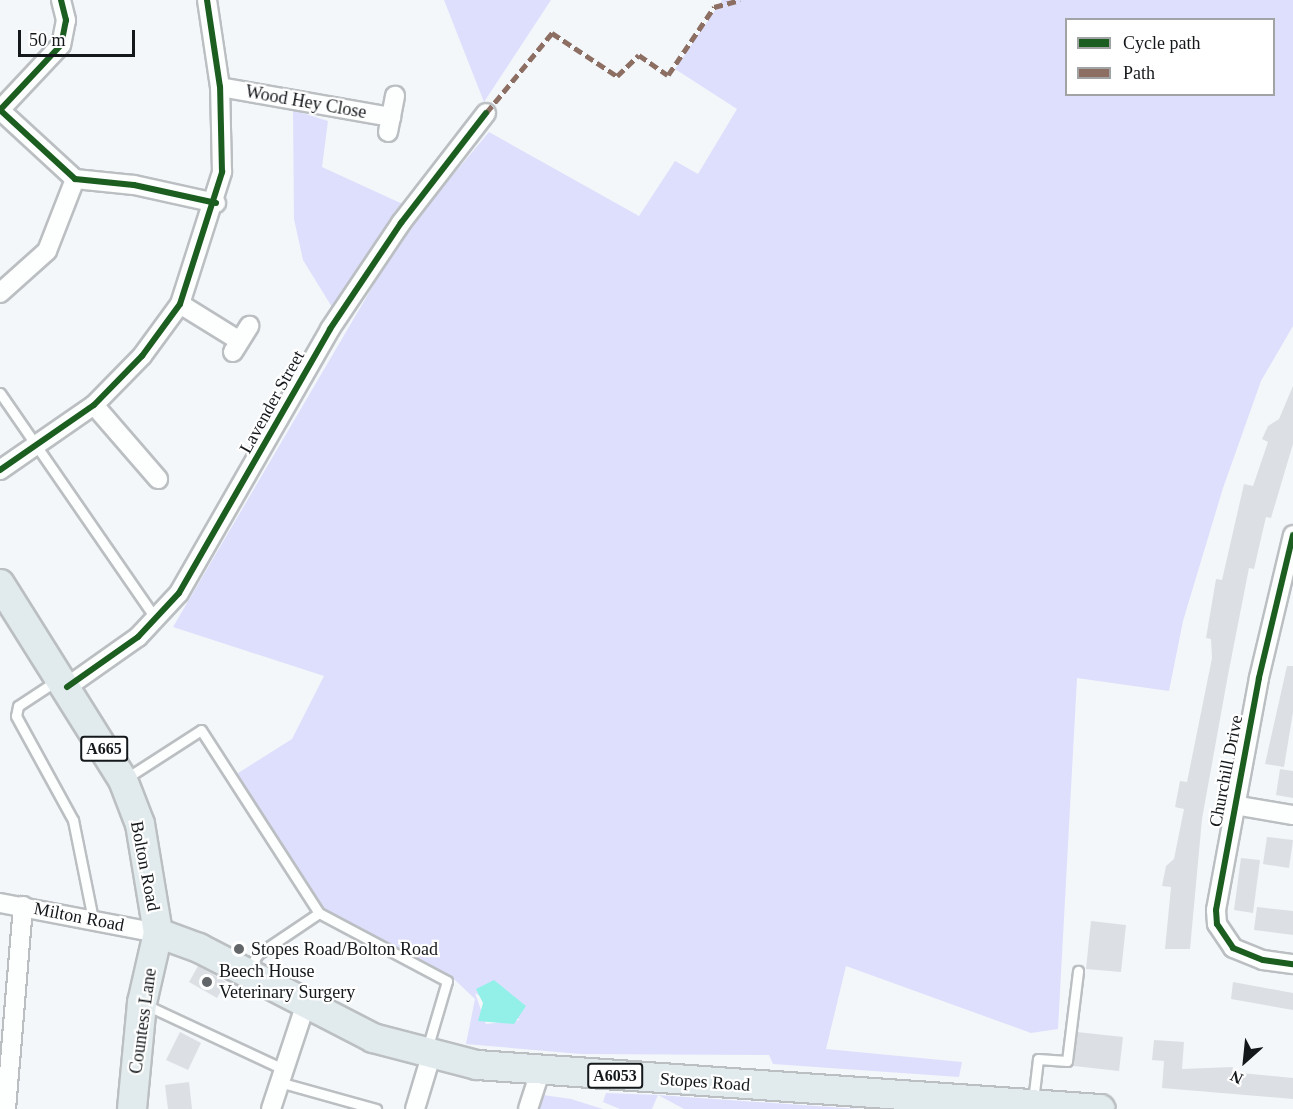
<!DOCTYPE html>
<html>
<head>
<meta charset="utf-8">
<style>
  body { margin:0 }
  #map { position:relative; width:1293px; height:1109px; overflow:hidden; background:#f3f7fa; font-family:"Times New Roman",serif }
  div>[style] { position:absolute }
  .green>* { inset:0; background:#dedffc }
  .water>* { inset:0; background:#92f0e8 }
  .building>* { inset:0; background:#dce0e4 }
  .roads { filter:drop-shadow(2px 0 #bbbfc2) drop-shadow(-2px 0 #bbbfc2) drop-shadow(0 2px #bbbfc2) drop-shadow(0 -2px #bbbfc2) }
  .lane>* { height:9px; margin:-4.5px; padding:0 4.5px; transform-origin:4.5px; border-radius:4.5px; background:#fdfefe }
  .street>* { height:18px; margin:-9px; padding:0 9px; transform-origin:9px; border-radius:9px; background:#fdfefe }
  .primary>* { height:28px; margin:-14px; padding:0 14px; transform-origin:14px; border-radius:14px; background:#e1eaec }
  .quiet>* { height:4.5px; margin-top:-2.25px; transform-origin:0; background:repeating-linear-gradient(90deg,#8d6e63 0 9px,transparent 0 13.5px) }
  .cycleway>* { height:6px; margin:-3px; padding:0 3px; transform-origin:3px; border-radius:3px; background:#1b5e20 }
  .dots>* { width:16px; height:16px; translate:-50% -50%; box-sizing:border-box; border:3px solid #fff; border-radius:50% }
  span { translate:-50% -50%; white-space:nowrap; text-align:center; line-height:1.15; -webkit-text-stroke:4.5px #fff; paint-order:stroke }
  .shield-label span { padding:2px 4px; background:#fff; border:2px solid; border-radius:4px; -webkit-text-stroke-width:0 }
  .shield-label { font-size:16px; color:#14181b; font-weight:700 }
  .street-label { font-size:18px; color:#14181b }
  .poi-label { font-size:18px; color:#14181b }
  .left { translate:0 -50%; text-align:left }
  .legend { position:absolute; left:1065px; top:18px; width:210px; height:78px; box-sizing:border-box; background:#fff; border:2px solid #a1a3a4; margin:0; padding:8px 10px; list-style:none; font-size:18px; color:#14181b }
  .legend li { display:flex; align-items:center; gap:12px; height:30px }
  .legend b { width:30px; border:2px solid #a1a3a4 }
  .north { position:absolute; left:1215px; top:1031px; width:60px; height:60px; -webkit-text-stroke:4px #fff; paint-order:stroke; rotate:207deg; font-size:16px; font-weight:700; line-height:24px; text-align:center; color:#14181b }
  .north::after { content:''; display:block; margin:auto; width:21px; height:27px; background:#14181b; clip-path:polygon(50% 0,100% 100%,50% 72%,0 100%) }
  .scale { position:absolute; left:18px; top:30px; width:117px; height:27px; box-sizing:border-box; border:3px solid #14181b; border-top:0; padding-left:8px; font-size:18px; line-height:21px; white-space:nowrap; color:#14181b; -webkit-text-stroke:4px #fff; paint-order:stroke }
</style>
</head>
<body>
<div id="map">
  <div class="green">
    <div style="clip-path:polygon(444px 0,551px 0,484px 102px)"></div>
    <div style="clip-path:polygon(evenodd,722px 0,1293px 0,1293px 326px,1261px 381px,1223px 488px,1183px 621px,1169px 691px,1077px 678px,1058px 1029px,1031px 1033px,846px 966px,826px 1049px,962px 1062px,959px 1077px,773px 1064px,769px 1055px,581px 1054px,466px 1044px,475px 999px,455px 980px,322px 910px,235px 775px,292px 739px,324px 676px,173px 627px,404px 233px,489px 132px,639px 216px,675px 161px,698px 174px,737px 109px,675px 69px,722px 0,1066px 20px,1274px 20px,1274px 94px,1066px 94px,1066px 20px,722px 0,475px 993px,520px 1020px,486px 1024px,475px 993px)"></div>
    <div style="clip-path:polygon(293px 110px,328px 121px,322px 167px,407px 206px,335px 312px,303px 260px,294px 219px)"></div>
    <div style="clip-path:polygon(606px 1093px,658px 1095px,859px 1109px,684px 1109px,658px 1095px,652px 1109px,620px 1109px,603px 1102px)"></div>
    <div style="clip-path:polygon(536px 1094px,571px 1099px,603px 1109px,531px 1109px)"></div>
  </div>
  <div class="water">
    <div style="clip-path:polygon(494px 980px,526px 1006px,514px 1024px,478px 1021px,483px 1003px,476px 989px)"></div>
  </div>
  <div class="building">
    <div style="clip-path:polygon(1293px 386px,1293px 444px,1271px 518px,1266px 517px,1254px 569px,1249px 568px,1228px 675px,1202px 819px,1190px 949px,1165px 949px,1171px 887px,1162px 886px,1166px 866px,1174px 859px,1184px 809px,1175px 807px,1180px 781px,1187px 782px,1212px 658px,1211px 639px,1206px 638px,1216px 579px,1222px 580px,1244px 484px,1253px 486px,1268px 442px,1262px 439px,1268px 426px,1279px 419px)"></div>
    <div style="clip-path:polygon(1287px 666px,1293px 666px,1293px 712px,1284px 767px,1265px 764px)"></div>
    <div style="clip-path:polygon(1280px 769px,1293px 771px,1293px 798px,1276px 795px)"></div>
    <div style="clip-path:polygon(1267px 837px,1293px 840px,1289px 868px,1263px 864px)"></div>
    <div style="clip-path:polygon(1241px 858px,1260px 860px,1253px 913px,1234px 910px)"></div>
    <div style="clip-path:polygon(1257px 907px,1293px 911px,1293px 935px,1254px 930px)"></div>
    <div style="clip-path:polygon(1091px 921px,1126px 925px,1121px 972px,1086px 969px)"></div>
    <div style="clip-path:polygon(198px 966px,226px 982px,217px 998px,189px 982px)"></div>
    <div style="clip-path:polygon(1233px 982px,1293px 993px,1293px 1010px,1231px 999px)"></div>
    <div style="clip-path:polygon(180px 1032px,201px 1043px,188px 1070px,166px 1060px)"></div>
    <div style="clip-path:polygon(1077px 1032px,1123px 1037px,1119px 1071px,1074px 1066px)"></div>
    <div style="clip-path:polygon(1154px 1040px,1184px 1042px,1182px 1069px,1233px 1067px,1232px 1072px,1293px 1078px,1293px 1099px,1162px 1088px,1164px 1061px,1152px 1060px)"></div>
    <div style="clip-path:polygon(189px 1082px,192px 1109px,168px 1109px,165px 1085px)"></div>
  </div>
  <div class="roads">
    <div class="lane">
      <div style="left:0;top:393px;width:275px;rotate:55.4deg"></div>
      <div style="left:56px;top:681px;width:45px;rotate:146.7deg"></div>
      <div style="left:18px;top:706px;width:10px;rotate:101deg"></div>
      <div style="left:16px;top:716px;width:119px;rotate:61.3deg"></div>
      <div style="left:73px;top:820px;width:101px;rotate:78.6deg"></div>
      <div style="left:125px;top:779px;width:90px;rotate:-32.8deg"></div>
      <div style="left:201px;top:730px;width:218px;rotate:57.2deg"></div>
      <div style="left:319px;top:913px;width:145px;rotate:28deg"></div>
      <div style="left:447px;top:981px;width:71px;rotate:106.4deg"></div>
      <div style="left:248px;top:969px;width:18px;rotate:-56deg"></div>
      <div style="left:258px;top:954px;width:73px;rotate:-33.9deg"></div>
      <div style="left:146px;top:1005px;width:151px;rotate:25deg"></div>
      <div style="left:279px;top:1082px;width:101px;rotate:15.6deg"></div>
      <div style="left:1033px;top:1101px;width:42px;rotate:-83.2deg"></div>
      <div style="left:1038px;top:1059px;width:29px;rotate:4deg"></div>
      <div style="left:1067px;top:1061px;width:91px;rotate:-83deg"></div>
    </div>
    <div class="street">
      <div style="left:61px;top:0;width:21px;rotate:76deg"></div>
      <div style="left:66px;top:20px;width:25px;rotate:101deg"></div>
      <div style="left:61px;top:45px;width:89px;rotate:133.2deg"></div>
      <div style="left:0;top:110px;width:102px;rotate:42.6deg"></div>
      <div style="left:75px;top:179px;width:59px;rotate:5.8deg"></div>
      <div style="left:134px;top:185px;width:84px;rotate:12.4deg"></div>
      <div style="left:220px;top:87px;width:174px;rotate:10deg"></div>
      <div style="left:388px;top:132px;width:37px;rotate:-79deg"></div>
      <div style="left:0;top:293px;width:63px;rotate:-41.8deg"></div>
      <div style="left:47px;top:251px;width:77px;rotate:-68.7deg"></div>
      <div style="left:180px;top:304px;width:70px;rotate:31.7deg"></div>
      <div style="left:233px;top:352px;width:31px;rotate:-58deg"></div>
      <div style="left:94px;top:405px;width:98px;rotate:49.1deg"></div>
      <div style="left:0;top:470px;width:114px;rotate:-34.7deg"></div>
      <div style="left:94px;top:405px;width:69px;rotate:-45.6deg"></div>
      <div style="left:142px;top:356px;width:64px;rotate:-53.8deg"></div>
      <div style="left:180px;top:304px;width:139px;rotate:-72.3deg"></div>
      <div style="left:222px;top:172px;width:85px;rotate:-91.3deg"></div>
      <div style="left:220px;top:87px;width:88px;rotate:-98.5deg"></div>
      <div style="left:1293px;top:535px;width:147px;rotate:103.4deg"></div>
      <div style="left:1259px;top:678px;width:236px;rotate:100.5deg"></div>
      <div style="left:1216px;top:910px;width:14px;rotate:86deg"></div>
      <div style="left:1217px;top:924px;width:29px;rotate:56deg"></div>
      <div style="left:1233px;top:948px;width:32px;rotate:22deg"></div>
      <div style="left:1263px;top:960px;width:30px;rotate:8deg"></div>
      <div style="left:67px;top:687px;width:87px;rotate:-35.2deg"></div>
      <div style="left:138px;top:637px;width:60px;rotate:-47deg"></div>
      <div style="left:179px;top:593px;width:304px;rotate:-60.2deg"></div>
      <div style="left:330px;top:329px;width:128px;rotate:-56.2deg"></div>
      <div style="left:401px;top:223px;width:139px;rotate:-52.3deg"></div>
      <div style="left:1234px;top:805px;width:60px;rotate:9.6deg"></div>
      <div style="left:0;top:903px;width:161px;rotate:10.8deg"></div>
      <div style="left:6px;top:1109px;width:204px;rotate:-85.2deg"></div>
      <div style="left:271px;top:1109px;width:108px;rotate:-71.7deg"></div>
      <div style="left:415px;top:1109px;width:55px;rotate:-73.2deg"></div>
      <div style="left:528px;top:1109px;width:39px;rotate:-72deg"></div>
    </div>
    <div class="primary">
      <div style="left:0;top:584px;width:231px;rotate:57.9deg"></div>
      <div style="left:123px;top:780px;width:47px;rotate:68.9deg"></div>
      <div style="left:140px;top:824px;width:110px;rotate:80.6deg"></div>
      <div style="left:158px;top:933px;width:72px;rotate:102.9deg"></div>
      <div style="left:142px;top:1003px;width:106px;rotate:95.4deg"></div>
      <div style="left:158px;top:933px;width:44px;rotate:20.1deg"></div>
      <div style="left:199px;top:948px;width:196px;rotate:27.3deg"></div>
      <div style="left:373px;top:1038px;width:107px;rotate:14.6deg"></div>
      <div style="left:477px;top:1065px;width:625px;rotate:4.04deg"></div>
    </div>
  </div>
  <div class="quiet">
    <div style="left:486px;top:113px;width:104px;rotate:-50.5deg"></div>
    <div style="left:552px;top:33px;width:78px;rotate:33.5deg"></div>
    <div style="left:617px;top:76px;width:30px;rotate:-44deg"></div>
    <div style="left:639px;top:55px;width:35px;rotate:35deg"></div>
    <div style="left:668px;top:75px;width:82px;rotate:-55.9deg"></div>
    <div style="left:714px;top:7px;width:27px;rotate:-15deg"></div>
  </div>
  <div class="cycleway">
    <div style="left:61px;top:0;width:21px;rotate:76deg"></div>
    <div style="left:66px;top:20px;width:25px;rotate:101deg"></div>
    <div style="left:61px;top:45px;width:89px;rotate:133.2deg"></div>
    <div style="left:0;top:110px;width:102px;rotate:42.6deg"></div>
    <div style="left:75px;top:179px;width:59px;rotate:5.8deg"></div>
    <div style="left:134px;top:185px;width:84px;rotate:12.4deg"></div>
    <div style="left:0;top:470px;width:114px;rotate:-34.7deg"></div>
    <div style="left:94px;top:405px;width:69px;rotate:-45.6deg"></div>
    <div style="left:142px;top:356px;width:64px;rotate:-53.8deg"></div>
    <div style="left:180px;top:304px;width:139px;rotate:-72.3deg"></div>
    <div style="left:222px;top:172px;width:85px;rotate:-91.3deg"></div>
    <div style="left:220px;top:87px;width:88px;rotate:-98.5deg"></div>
    <div style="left:1293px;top:535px;width:147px;rotate:103.4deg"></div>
    <div style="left:1259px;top:678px;width:236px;rotate:100.5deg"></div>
    <div style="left:1216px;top:910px;width:14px;rotate:86deg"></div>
    <div style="left:1217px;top:924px;width:29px;rotate:56deg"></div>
    <div style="left:1233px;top:948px;width:32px;rotate:22deg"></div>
    <div style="left:1263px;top:960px;width:30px;rotate:8deg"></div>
    <div style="left:67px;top:687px;width:87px;rotate:-35.2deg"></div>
    <div style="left:138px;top:637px;width:60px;rotate:-47deg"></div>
    <div style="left:179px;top:593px;width:304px;rotate:-60.2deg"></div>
    <div style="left:330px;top:329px;width:128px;rotate:-56.2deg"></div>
    <div style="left:401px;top:223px;width:139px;rotate:-52.3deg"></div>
  </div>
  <div class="dots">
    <div style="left:239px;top:949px;background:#626669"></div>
    <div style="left:207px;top:982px;background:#626669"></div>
  </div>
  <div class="shield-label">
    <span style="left:104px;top:749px">A665</span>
    <span style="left:615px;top:1076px">A6053</span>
  </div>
  <div class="street-label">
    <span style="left:306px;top:102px;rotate:10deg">Wood Hey Close</span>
    <span style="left:272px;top:402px;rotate:-61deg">Lavender Street</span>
    <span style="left:1226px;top:771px;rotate:-79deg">Churchill Drive</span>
    <span style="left:145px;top:866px;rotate:79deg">Bolton Road</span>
    <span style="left:79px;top:917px;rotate:11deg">Milton Road</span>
    <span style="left:143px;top:1021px;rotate:-82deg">Countess Lane</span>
    <span style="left:705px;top:1082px;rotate:4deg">Stopes Road</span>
  </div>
  <div class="poi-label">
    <span class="left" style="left:251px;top:949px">Stopes Road/Bolton Road</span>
    <span class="left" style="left:219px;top:982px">Beech House<br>Veterinary Surgery</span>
  </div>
  <ul class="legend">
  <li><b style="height:8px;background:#1b5e20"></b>Cycle path</li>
  <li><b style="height:8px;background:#8d6e63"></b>Path</li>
  </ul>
  <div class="north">N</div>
  <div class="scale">50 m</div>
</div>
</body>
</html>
